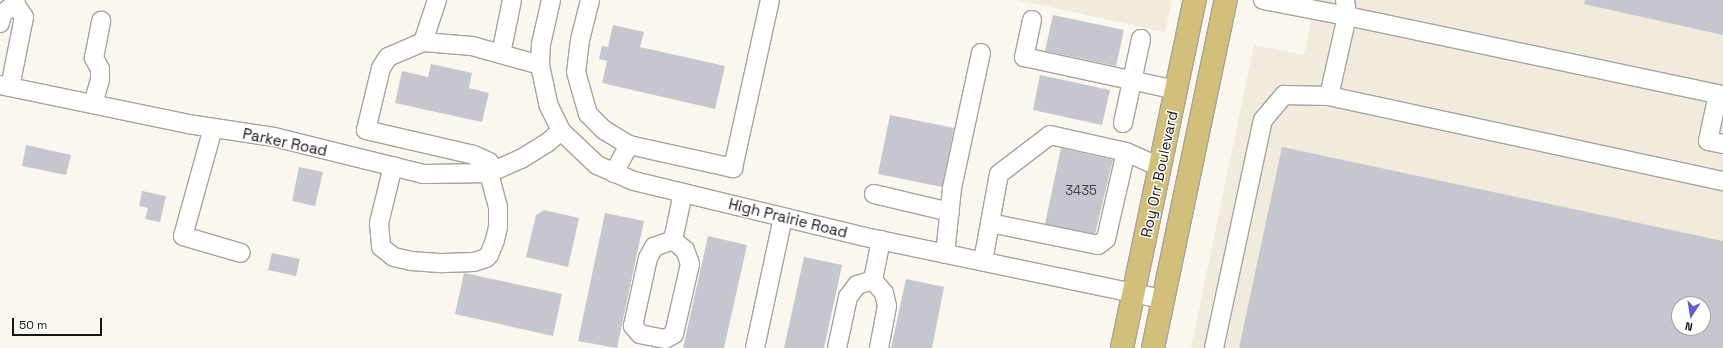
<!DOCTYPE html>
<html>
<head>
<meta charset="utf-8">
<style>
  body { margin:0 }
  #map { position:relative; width:1723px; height:348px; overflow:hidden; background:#f9f7ee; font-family:"Space Grotesk",sans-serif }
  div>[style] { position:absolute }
  .built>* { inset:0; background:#f0ebdc }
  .building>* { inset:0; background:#c5c6ce }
  .roads { filter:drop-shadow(1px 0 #a6a39c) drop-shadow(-1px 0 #a6a39c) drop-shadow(0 1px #a6a39c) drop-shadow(0 -1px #a6a39c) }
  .minor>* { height:18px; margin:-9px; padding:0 9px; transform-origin:9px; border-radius:9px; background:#fff }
  .major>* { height:22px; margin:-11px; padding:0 11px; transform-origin:11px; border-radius:11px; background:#d1bf7a }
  span { translate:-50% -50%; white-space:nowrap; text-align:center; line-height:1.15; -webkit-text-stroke:3px #fff; paint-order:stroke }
  .number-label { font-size:13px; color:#424242 }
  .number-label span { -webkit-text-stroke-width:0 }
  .street-label { font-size:15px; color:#171613 }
  .north { position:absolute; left:1671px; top:296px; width:40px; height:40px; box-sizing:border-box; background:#fff; border:1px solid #a2a2a1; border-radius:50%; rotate:192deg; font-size:11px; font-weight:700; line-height:16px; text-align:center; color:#171613 }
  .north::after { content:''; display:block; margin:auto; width:14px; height:18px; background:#625cd5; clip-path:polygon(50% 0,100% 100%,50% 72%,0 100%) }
  .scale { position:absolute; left:12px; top:318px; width:90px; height:18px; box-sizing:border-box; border:2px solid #171613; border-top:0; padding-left:5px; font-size:12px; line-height:14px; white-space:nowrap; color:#171613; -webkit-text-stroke:3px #fff; paint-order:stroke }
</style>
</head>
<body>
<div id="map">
  <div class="built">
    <div style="clip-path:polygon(1018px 0,1172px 0,1165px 32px)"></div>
    <div style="clip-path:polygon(evenodd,1315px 0,1723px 0,1723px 348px,1191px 348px,1254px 45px,1304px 55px,1315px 0,1679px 304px,1703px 304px,1703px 328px,1679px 328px,1679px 304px)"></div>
  </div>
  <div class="building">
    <div style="clip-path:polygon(1585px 0,1723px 0,1723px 35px,1584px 4px)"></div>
    <div style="clip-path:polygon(1053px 15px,1124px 30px,1116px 66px,1045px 51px)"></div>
    <div style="clip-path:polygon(613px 25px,644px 32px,640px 47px,725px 66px,715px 109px,602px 83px,607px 61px,599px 59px,602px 46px,608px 47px)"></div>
    <div style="clip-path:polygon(431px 64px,472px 73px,469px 88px,489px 93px,482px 122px,395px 103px,402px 71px,428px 77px)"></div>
    <div style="clip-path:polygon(1040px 75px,1110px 90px,1102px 125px,1033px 110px)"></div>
    <div style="clip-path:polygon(890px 115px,954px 128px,942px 187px,878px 174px)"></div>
    <div style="clip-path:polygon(26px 145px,71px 155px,66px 175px,22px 166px)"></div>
    <div style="clip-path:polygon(evenodd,1282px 147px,1723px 241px,1723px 348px,1239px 348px,1282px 147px,1679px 304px,1703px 304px,1703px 328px,1679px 328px,1679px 304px)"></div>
    <div style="clip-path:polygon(1061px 148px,1113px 160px,1095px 234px,1045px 224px)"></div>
    <div style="clip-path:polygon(299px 167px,323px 172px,315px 206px,292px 201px)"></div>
    <div style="clip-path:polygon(142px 191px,166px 196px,160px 222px,145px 219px,148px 208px,139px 206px)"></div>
    <div style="clip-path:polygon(544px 210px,579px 218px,568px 267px,526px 257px,536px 215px)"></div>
    <div style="clip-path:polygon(605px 213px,644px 221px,617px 348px,578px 341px)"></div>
    <div style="clip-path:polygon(708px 236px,747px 245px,724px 348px,683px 348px)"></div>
    <div style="clip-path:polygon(272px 253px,300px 259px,296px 276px,268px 270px)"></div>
    <div style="clip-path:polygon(804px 257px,842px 265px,824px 348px,784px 348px)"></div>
    <div style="clip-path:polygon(464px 273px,562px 294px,553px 336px,455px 314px)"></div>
    <div style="clip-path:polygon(906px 279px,944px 287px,932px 348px,891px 348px)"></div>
  </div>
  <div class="roads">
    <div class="minor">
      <div style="left:551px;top:0;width:45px;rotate:102.8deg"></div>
      <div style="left:541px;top:44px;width:21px;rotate:93deg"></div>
      <div style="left:540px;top:65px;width:40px;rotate:78deg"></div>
      <div style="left:548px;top:104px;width:30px;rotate:64deg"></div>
      <div style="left:561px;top:131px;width:50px;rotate:43.4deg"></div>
      <div style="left:597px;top:165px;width:40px;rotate:23.4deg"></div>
      <div style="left:634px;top:181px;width:238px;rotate:13.6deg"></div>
      <div style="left:865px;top:237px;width:304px;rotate:11.8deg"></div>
      <div style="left:590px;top:0;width:41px;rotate:104deg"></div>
      <div style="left:580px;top:40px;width:32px;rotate:97deg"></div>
      <div style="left:576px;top:72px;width:44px;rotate:74.1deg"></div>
      <div style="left:588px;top:114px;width:23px;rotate:45deg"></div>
      <div style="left:604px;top:130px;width:29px;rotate:31deg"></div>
      <div style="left:629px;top:145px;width:107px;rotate:12.5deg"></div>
      <div style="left:733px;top:168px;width:172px;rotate:-77.6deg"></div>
      <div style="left:1263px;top:0;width:86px;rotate:10.8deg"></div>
      <div style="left:1347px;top:16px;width:16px;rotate:-97deg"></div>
      <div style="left:1032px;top:20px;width:38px;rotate:102deg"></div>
      <div style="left:1024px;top:57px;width:157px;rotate:12.2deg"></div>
      <div style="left:0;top:23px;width:9px;rotate:-77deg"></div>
      <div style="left:2px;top:14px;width:16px;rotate:-38deg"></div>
      <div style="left:423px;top:42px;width:44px;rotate:-71.6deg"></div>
      <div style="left:501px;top:54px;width:55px;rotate:-78.5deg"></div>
      <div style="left:0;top:85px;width:192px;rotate:11.7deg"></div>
      <div style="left:188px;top:124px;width:87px;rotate:8.6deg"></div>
      <div style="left:274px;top:137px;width:154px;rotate:13.9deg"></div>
      <div style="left:424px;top:174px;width:65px;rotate:-0.9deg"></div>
      <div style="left:489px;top:173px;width:35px;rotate:-24deg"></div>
      <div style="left:521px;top:159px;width:31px;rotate:-32deg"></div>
      <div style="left:547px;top:143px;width:18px;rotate:-41deg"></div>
      <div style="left:10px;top:87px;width:71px;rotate:-78.7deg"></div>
      <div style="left:24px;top:17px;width:16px;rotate:-125deg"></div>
      <div style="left:15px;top:4px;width:4px;rotate:-76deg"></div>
      <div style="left:1329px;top:96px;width:403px;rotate:12.2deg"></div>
      <div style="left:93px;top:104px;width:26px;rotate:-74deg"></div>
      <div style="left:100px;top:79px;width:10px;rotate:-90deg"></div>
      <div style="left:100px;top:69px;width:13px;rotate:-119deg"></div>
      <div style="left:94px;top:58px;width:38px;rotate:-79deg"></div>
      <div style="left:1123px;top:123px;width:86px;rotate:-77.9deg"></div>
      <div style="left:213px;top:128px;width:112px;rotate:105.5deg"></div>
      <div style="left:183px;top:236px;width:60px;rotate:16.3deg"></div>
      <div style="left:393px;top:166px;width:59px;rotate:103.8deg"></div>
      <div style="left:379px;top:223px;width:24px;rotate:85deg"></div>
      <div style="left:381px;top:247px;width:16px;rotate:38deg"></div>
      <div style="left:394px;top:257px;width:17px;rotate:13deg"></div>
      <div style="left:411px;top:261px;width:32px;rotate:4deg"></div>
      <div style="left:443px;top:263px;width:31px;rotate:-2deg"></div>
      <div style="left:474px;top:262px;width:13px;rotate:-18deg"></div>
      <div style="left:486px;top:258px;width:4px;rotate:-45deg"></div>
      <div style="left:489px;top:255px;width:16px;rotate:-68deg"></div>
      <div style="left:495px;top:240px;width:13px;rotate:-77deg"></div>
      <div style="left:498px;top:227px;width:20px;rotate:-90deg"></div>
      <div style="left:498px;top:207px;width:35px;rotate:-105deg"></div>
      <div style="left:489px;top:173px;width:11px;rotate:-90deg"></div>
      <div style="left:489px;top:162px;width:17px;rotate:-155deg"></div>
      <div style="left:474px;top:155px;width:111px;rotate:-167deg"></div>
      <div style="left:366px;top:130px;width:64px;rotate:-76.4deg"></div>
      <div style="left:381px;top:68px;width:13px;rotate:-58deg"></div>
      <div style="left:388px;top:57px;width:38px;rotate:-23deg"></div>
      <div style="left:423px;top:42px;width:49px;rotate:4.7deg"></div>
      <div style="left:472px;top:46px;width:71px;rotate:15.6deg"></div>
      <div style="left:614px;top:173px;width:32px;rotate:-62deg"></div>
      <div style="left:874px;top:194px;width:78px;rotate:13.3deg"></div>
      <div style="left:990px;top:223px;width:110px;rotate:11.5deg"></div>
      <div style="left:1098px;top:245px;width:10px;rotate:-37deg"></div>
      <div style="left:1106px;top:239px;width:89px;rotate:-77.1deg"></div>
      <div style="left:673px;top:240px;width:16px;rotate:40deg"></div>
      <div style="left:685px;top:250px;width:15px;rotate:70deg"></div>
      <div style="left:690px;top:264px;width:72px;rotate:102.9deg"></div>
      <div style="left:674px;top:334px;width:10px;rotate:151deg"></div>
      <div style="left:665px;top:339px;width:25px;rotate:-169deg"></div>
      <div style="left:640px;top:334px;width:11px;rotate:-131deg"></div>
      <div style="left:633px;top:326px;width:70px;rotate:-77.6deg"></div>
      <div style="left:648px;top:258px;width:13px;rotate:-61deg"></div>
      <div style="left:654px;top:247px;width:20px;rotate:-20deg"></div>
      <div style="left:673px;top:240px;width:48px;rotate:-78deg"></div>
      <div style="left:945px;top:254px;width:66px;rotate:-83.9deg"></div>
      <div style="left:952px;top:188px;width:138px;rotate:-77.9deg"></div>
      <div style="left:983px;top:261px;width:88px;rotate:-79.6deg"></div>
      <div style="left:999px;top:174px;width:64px;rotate:-37.4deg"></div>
      <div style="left:1050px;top:135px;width:78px;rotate:12.6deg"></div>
      <div style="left:1126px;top:152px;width:37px;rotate:24deg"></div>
      <div style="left:873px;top:280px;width:17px;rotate:50deg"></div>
      <div style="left:884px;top:293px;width:13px;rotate:77deg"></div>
      <div style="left:887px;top:306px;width:43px;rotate:100.8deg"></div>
      <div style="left:873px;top:280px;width:41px;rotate:-78.7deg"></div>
      <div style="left:755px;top:348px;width:134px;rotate:-77.9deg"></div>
      <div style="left:837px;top:348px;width:52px;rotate:-77.8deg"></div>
      <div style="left:848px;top:297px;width:15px;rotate:-53deg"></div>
      <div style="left:857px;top:285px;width:17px;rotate:-17deg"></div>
      <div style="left:1214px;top:348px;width:233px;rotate:-77.9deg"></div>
      <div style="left:1263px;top:120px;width:33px;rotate:-50deg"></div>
      <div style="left:1284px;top:95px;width:45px;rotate:1.3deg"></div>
      <div style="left:1329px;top:96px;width:82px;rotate:-77.3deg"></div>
      <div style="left:1347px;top:16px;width:379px;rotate:11.9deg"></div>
      <div style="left:1718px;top:94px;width:48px;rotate:102deg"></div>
      <div style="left:1708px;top:141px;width:15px;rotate:11deg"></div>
    </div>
    <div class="major">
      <div style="left:1122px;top:348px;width:356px;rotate:-78.2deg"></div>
      <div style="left:1153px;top:348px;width:356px;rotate:-78.2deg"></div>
    </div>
  </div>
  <div class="number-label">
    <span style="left:1081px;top:191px">3435</span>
  </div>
  <div class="street-label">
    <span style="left:285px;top:142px;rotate:12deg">Parker Road</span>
    <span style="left:1159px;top:174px;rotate:-78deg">Roy Orr Boulevard</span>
    <span style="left:788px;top:218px;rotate:14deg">High Prairie Road</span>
  </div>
  <div class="north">N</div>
  <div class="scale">50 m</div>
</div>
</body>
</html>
